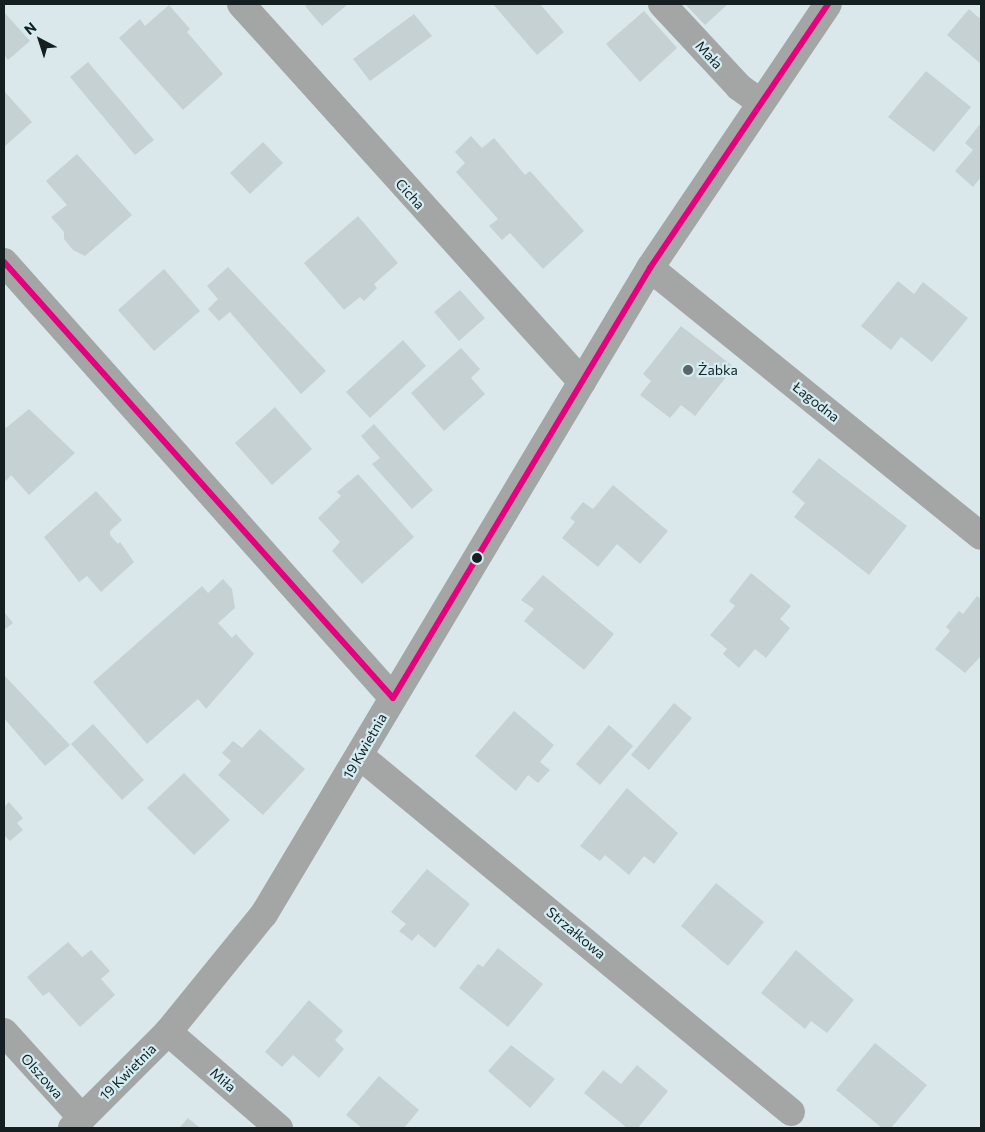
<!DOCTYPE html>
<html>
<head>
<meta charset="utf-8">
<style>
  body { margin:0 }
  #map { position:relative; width:985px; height:1132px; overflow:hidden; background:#dae8ec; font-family:Commissioner,sans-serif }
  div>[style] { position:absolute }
  .building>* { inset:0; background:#c5d1d3 }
  .street>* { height:28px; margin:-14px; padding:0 14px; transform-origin:14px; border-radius:14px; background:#a3a6a5 }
  .bus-1>* { height:6px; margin:-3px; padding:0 3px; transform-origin:3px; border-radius:3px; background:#e5007d }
  .dots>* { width:14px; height:14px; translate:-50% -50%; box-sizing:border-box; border:2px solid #d3edf3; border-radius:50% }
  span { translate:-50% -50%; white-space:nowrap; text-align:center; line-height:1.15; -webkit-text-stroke:4.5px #d3edf3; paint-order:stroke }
  .street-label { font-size:14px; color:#151f21 }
  .poi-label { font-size:14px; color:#151f21 }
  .left { translate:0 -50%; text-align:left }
  .frame { position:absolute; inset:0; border:5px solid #151f21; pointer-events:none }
  .north { position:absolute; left:15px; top:15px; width:50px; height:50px; -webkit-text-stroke:4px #d3edf3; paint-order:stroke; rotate:320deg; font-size:14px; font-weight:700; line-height:20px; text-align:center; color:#151f21 }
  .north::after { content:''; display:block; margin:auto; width:18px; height:22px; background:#151f21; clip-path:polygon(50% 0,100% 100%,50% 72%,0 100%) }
</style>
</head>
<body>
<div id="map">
  <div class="building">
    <div style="clip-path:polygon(308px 4px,348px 4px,322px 26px,305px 6px)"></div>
    <div style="clip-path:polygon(493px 4px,540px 4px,564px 32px,537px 55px)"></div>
    <div style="clip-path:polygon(685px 4px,728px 4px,705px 25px)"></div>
    <div style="clip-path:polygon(169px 5px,190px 29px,187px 32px,223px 74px,183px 110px,119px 38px,140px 19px,145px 26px)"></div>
    <div style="clip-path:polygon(969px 9px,979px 18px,981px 16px,981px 64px,947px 35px)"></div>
    <div style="clip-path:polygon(644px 11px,677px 48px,640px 82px,606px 44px)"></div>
    <div style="clip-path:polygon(4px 12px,30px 41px,8px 60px,4px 55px)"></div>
    <div style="clip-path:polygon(414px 14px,432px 36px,370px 81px,353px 59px)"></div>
    <div style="clip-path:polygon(88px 62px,154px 140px,135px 155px,70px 77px)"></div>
    <div style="clip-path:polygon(926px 71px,971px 107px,934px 152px,888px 117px)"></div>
    <div style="clip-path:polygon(4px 91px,32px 122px,4px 147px)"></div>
    <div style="clip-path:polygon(981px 123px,981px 177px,973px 187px,955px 171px,973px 150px,965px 143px)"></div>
    <div style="clip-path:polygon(471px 136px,482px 148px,494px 138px,525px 175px,530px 171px,584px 231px,543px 269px,510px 233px,502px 240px,489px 226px,498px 219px,456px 172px,465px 163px,455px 152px)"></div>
    <div style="clip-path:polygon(263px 142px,283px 163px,250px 194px,230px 173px)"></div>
    <div style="clip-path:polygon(77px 154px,132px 215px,85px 256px,73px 250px,64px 239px,64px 232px,51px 217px,67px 205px,46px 181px)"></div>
    <div style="clip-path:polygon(358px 216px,398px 263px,374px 284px,377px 288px,364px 301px,360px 297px,344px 310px,304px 263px)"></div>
    <div style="clip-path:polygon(228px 267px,326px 371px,301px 394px,230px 312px,219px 321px,208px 309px,218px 299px,207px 286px)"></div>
    <div style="clip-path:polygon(164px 269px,200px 311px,154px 351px,118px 310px)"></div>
    <div style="clip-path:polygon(898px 281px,914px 294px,923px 282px,968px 318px,932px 362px,901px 337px,891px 350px,861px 326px)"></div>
    <div style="clip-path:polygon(460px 290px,485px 318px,459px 341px,434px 312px)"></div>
    <div style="clip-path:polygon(681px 326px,734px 367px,695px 416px,681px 405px,670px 418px,640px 395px,651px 381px,643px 374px)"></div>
    <div style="clip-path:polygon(403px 340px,426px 366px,370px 418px,346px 392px)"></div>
    <div style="clip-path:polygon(461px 348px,480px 369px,471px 378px,485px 394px,444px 431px,411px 393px)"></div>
    <div style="clip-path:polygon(275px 407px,312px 449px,272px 485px,235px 443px)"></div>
    <div style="clip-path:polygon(29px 409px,75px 453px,29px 495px,11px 475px,6px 481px,4px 479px,4px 425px,6px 428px)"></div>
    <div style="clip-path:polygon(374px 424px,433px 490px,412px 509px,372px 464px,380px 458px,361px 436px)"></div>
    <div style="clip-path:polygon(819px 458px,907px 526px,869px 575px,794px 517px,805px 503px,792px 492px)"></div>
    <div style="clip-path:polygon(358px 474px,414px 537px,362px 584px,332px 551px,340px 542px,318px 518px,341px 496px,337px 492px)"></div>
    <div style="clip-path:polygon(613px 485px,668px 531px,640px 564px,617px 544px,598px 567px,562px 538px,575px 522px,570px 518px,583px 502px,593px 509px)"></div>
    <div style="clip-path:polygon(96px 491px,122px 520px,110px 531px,110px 535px,118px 544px,120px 542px,134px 562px,101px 592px,87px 576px,79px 582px,44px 537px)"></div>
    <div style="clip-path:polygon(751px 573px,791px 606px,780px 619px,790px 628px,766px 658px,755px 649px,739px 668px,723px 654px,727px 649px,710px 635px,735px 606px,729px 601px)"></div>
    <div style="clip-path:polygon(543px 575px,614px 634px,584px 670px,524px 621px,534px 609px,521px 600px)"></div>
    <div style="clip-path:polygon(223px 579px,232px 589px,235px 608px,218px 623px,232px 638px,236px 634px,254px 654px,206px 709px,198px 699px,147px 744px,93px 682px,202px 586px,208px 593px)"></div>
    <div style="clip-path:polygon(977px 596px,981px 599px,981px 656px,965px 673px,935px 649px,950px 631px,946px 627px,959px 611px,963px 614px)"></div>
    <div style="clip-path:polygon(4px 612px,13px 623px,4px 630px)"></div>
    <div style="clip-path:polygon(4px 675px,70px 745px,45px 766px,4px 718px)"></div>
    <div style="clip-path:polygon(674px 703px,692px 718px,649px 770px,631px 755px)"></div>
    <div style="clip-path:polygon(514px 711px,554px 745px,540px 762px,550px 770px,538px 783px,528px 775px,516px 791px,475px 756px)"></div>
    <div style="clip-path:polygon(93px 724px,144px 780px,122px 800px,71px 744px)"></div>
    <div style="clip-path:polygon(609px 725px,633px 746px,600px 785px,576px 764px)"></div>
    <div style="clip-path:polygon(260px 729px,305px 769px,263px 815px,218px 775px,231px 761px,222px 753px,233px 741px,242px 748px)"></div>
    <div style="clip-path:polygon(184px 773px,230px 820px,194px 855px,147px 808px)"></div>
    <div style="clip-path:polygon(627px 788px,678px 833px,654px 864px,644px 856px,629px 875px,605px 855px,600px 861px,580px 846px)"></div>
    <div style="clip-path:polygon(9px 802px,23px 818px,17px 823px,23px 830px,10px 841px,4px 835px,4px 807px)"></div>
    <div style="clip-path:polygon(427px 869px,470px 904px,435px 948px,418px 934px,412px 941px,399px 931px,406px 924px,391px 912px)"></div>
    <div style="clip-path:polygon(716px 883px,764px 922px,728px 966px,681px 926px)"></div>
    <div style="clip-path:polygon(68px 942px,82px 957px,91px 950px,110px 971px,101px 979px,115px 995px,80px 1027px,49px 992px,43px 996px,27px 977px)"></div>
    <div style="clip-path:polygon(498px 948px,543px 984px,508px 1027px,459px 988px,478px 964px,483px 967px)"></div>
    <div style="clip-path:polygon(796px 950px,854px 1000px,827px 1033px,811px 1021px,805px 1029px,761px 993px)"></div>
    <div style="clip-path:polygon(309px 1000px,343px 1031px,335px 1040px,344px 1049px,319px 1078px,293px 1055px,282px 1067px,265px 1052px)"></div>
    <div style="clip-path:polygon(875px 1043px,927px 1085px,891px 1128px,882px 1128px,836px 1090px)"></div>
    <div style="clip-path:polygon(511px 1045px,555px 1079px,530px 1108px,488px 1071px)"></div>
    <div style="clip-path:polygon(637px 1065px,668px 1091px,638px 1128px,627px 1128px,584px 1093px,603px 1070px,621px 1084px)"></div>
    <div style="clip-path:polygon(379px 1076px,419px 1110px,404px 1128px,362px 1128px,346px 1115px)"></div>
    <div style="clip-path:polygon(188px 1118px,200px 1128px,179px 1128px)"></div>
  </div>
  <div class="street">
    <div style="left:241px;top:4px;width:509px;rotate:47.95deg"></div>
    <div style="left:662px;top:4px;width:113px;rotate:47.1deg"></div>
    <div style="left:739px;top:87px;width:26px;rotate:36deg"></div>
    <div style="left:4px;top:262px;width:584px;rotate:48.26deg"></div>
    <div style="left:650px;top:268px;width:426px;rotate:39deg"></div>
    <div style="left:360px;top:756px;width:559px;rotate:39.56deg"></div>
    <div style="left:4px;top:1032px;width:116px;rotate:47.8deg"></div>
    <div style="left:168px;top:1032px;width:147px;rotate:40.9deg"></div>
    <div style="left:72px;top:1128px;width:136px;rotate:-45deg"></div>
    <div style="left:168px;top:1032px;width:152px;rotate:-50.9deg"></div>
    <div style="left:264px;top:914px;width:753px;rotate:-59.14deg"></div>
    <div style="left:650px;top:268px;width:318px;rotate:-56deg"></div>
  </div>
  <div class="bus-1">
    <div style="left:4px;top:262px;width:584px;rotate:48.26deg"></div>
    <div style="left:393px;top:698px;width:501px;rotate:-59.13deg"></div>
    <div style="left:650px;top:268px;width:318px;rotate:-56deg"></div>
  </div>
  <div class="dots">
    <div style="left:688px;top:370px;background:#5a6568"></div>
    <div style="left:477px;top:558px;background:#151f21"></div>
  </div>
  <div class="street-label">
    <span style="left:709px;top:55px;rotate:47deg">Mała</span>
    <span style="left:410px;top:194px;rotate:48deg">Cicha</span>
    <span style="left:816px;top:402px;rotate:38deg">Łagodna</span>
    <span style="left:365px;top:746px;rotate:-60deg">19 Kwietnia</span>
    <span style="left:576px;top:933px;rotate:40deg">Strzałkowa</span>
    <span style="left:128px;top:1072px;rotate:-45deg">19 Kwietnia</span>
    <span style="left:42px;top:1076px;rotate:48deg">Olszowa</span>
    <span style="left:223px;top:1080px;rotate:41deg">Miła</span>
  </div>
  <div class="poi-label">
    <span class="left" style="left:698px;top:370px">Żabka</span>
  </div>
  <div class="frame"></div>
  <div class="north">N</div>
</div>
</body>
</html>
